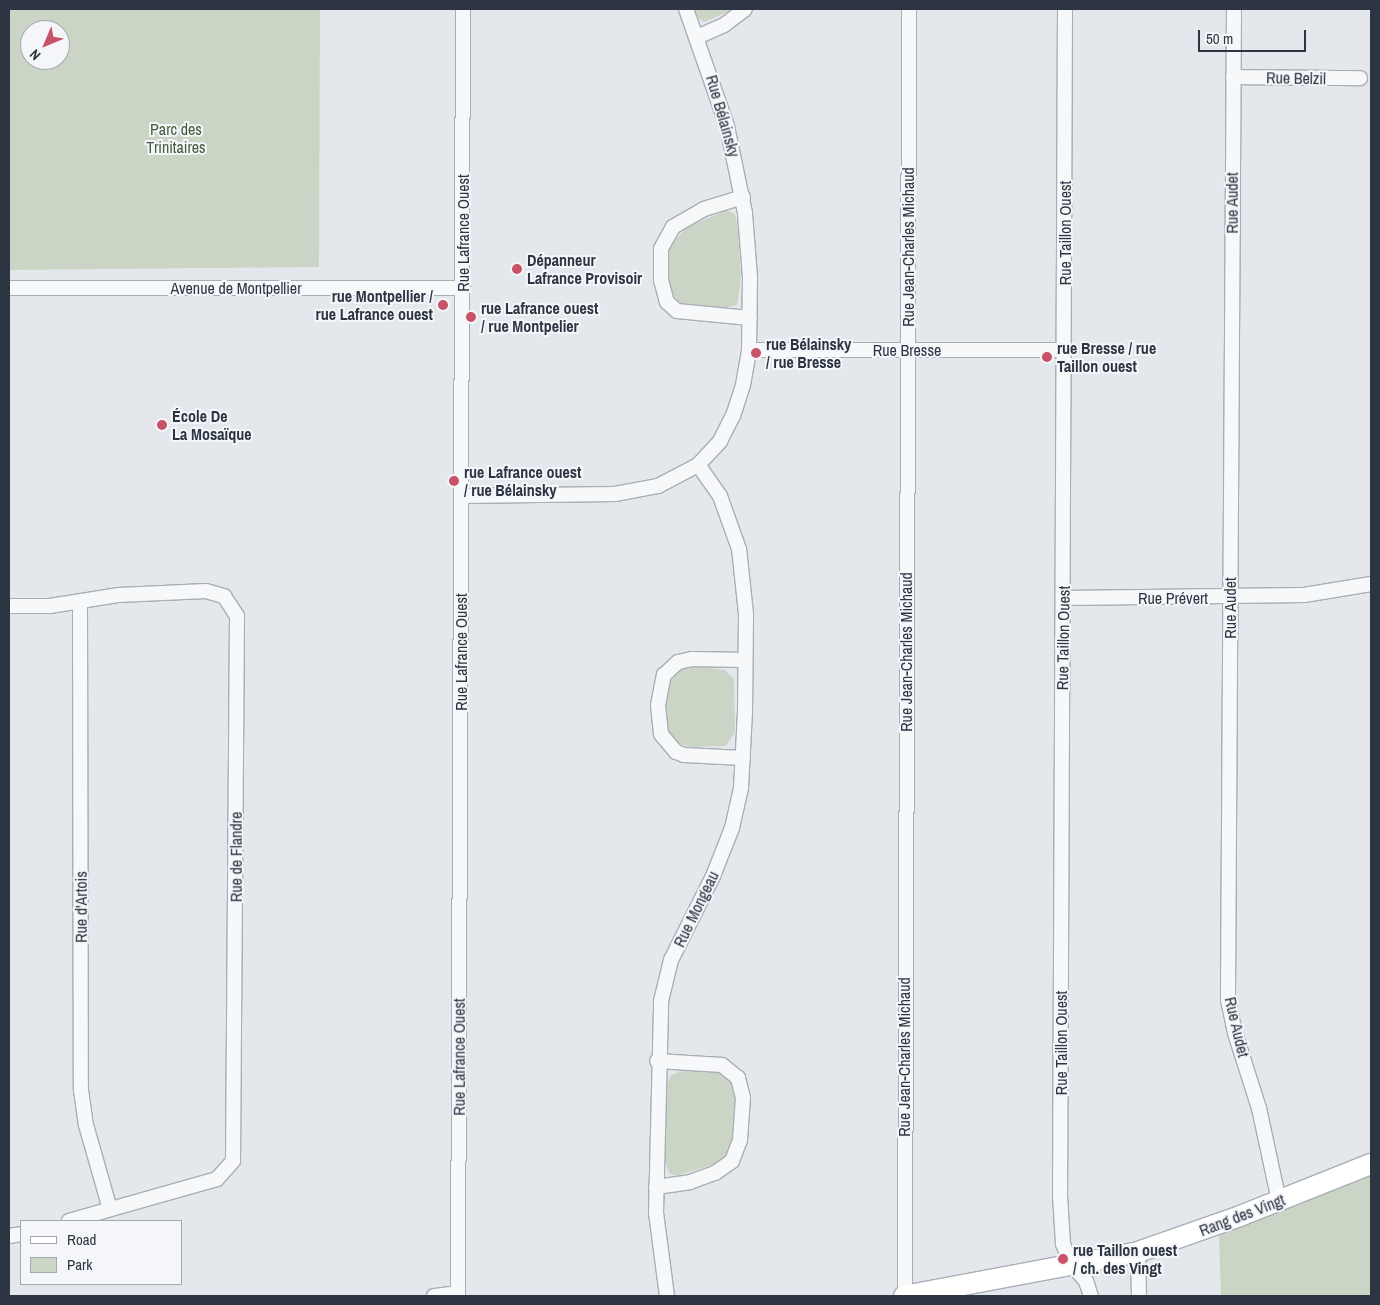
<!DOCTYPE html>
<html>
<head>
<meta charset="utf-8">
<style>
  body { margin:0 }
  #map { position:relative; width:1380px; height:1305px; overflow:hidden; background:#e4e7eb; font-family:"Archivo Narrow",sans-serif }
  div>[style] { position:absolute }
  .green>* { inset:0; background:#cad5c6 }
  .roads { filter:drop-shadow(1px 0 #a9aeb5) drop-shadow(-1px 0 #a9aeb5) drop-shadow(0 1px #a9aeb5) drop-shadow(0 -1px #a9aeb5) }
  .street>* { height:14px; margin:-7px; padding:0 7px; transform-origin:7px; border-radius:7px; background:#f7f8fa }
  .secondary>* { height:20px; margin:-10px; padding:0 10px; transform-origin:10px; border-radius:10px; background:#fff }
  .dots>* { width:14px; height:14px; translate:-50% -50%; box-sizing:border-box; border:2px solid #f4f6f9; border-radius:50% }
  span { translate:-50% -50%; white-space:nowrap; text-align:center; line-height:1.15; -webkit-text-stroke:4px #f4f6f9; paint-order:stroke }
  .street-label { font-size:16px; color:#2d3543 }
  .park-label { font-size:16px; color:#425e3b }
  .poi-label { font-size:16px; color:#2d3543; font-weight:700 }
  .left { translate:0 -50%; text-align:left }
  .right { translate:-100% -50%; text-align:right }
  .frame { position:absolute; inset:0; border:10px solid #2d3543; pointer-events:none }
  .legend { position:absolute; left:20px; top:1220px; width:162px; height:65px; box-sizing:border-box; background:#f4f6f9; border:1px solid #a4a9b0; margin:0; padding:6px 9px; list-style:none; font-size:15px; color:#2d3543 }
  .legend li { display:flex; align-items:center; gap:10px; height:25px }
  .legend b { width:25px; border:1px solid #a4a9b0 }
  .north { position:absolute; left:20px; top:20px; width:50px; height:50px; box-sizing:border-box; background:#f4f6f9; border:1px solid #a4a9b0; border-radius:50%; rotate:225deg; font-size:14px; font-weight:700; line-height:20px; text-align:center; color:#2d3543 }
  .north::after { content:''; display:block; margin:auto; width:18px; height:22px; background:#c85267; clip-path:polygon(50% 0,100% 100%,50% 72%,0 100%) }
  .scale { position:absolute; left:1198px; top:30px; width:108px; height:22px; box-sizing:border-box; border:2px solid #2d3543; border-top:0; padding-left:6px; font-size:15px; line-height:18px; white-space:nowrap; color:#2d3543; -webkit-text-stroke:4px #f4f6f9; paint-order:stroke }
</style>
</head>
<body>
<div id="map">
  <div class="green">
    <div style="clip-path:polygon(evenodd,9px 9px,320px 9px,319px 267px,9px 270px,9px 9px,30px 30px,60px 30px,60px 60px,30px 60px,30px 30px)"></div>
    <div style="clip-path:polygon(694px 9px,734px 9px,704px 22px,698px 18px)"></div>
    <div style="clip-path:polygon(727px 210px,735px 214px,738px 229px,741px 278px,737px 305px,719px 309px,679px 303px,669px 288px,669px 251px,672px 243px,687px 227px)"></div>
    <div style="clip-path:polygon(694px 666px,725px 670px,734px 679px,735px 732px,726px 746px,689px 747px,676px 742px,668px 733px,665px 716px,668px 685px,679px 670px)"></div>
    <div style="clip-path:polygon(688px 1069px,718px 1071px,731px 1082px,735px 1095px,732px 1140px,728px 1153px,717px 1163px,676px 1176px,669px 1173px,665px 1160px,665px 1090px,671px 1075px)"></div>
    <div style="clip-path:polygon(1371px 1175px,1371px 1296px,1221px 1296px,1219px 1235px)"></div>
  </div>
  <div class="roads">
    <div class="street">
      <div style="left:1065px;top:9px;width:1186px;rotate:90.24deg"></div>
      <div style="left:1060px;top:1195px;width:49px;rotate:86.5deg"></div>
      <div style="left:1063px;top:1244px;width:23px;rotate:67deg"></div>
      <div style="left:1072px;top:1265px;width:21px;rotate:49deg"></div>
      <div style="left:1086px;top:1281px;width:16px;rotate:72deg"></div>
      <div style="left:1234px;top:9px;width:991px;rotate:90.35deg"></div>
      <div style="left:1228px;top:1000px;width:34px;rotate:78deg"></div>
      <div style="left:1235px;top:1033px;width:79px;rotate:72.3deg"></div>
      <div style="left:1259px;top:1108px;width:95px;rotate:77.9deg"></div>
      <div style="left:697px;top:37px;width:30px;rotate:-24deg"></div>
      <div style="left:724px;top:25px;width:26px;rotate:-37deg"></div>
      <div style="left:1233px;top:77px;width:127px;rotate:0.5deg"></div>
      <div style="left:743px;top:197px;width:41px;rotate:162.9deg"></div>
      <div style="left:704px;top:209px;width:36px;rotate:150deg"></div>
      <div style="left:673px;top:227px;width:25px;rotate:119deg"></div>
      <div style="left:661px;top:249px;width:31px;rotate:90deg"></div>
      <div style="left:661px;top:280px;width:23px;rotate:75deg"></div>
      <div style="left:667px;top:302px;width:13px;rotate:42deg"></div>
      <div style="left:677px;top:311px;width:73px;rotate:5.5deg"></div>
      <div style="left:9px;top:288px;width:454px"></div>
      <div style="left:749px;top:350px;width:315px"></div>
      <div style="left:461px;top:496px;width:154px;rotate:-0.7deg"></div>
      <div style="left:615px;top:494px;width:44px;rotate:-10.5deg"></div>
      <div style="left:658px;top:486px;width:45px;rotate:-27.7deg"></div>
      <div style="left:698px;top:465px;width:33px;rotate:-47deg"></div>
      <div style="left:720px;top:441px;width:28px;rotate:-63deg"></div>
      <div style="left:733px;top:416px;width:33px;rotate:-72deg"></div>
      <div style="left:743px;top:385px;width:36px;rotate:-80deg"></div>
      <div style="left:749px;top:350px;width:73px;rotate:-89.2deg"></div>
      <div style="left:750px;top:277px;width:64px;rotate:-94.5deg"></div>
      <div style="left:745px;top:213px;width:89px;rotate:-101.7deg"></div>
      <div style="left:727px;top:126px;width:124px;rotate:-109.3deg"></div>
      <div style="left:1064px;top:598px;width:240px;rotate:-0.7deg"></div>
      <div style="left:1304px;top:595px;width:68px;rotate:-9.3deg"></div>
      <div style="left:80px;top:602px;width:488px;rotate:89.9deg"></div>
      <div style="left:81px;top:1090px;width:35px;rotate:82deg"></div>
      <div style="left:86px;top:1125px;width:87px;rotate:74.1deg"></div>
      <div style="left:9px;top:606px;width:41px"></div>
      <div style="left:50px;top:606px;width:70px;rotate:-9.1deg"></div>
      <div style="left:119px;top:595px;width:87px;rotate:-2.6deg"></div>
      <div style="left:206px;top:591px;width:19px;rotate:16deg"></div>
      <div style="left:224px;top:596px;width:24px;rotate:57deg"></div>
      <div style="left:237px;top:616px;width:545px;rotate:90.42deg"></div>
      <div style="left:233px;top:1161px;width:24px;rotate:132deg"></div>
      <div style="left:217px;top:1179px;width:154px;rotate:164.2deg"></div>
      <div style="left:743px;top:758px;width:59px;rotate:-177.1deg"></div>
      <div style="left:684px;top:755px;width:9px;rotate:-159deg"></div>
      <div style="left:676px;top:752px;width:23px;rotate:-130deg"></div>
      <div style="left:661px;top:734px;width:29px;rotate:-96deg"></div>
      <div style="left:658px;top:705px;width:31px;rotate:-79deg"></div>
      <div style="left:664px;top:675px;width:19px;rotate:-43deg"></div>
      <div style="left:678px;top:662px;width:14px;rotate:-12deg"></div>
      <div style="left:692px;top:659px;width:53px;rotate:1.1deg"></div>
      <div style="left:656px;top:1187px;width:34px;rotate:-8deg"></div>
      <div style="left:690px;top:1182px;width:27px;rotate:-20deg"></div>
      <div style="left:715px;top:1173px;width:21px;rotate:-35deg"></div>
      <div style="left:732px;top:1161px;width:22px;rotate:-69deg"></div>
      <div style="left:740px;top:1140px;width:42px;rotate:-85.9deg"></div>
      <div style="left:743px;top:1098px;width:21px;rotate:-104deg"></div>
      <div style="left:738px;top:1078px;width:21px;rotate:-141deg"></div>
      <div style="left:722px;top:1065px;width:65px;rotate:-176.5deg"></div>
      <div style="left:9px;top:1236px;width:12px;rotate:-9deg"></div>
      <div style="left:1138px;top:1252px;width:44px;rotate:88.7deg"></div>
      <div style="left:434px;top:1296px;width:24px;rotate:-7deg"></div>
      <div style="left:458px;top:1296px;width:1287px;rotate:-89.78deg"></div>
      <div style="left:667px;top:1296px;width:84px;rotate:-97.5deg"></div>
      <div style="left:656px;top:1213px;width:212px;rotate:-88.6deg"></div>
      <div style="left:661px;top:1001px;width:42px;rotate:-76.3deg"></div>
      <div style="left:671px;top:960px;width:94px;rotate:-63.4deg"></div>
      <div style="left:713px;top:876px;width:52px;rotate:-68.4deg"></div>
      <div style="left:732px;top:828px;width:41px;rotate:-77.3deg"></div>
      <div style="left:741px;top:788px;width:76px;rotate:-87deg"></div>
      <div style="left:745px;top:712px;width:98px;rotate:-89.4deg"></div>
      <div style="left:746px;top:614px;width:65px;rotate:-96.1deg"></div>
      <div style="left:739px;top:549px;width:56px;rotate:-109.7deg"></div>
      <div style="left:720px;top:496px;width:38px;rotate:-125deg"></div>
      <div style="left:905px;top:1296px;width:1287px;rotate:-89.82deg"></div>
    </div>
    <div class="secondary">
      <div style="left:904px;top:1296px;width:238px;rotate:-10.6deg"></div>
      <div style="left:1138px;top:1252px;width:108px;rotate:-19.4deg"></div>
      <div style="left:1240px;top:1216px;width:141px;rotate:-21.7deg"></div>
    </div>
  </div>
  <div class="dots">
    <div style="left:517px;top:269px;background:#c85267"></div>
    <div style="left:443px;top:305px;background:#c85267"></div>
    <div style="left:471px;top:317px;background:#c85267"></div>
    <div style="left:756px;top:353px;background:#c85267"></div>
    <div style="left:1047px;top:357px;background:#c85267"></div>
    <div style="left:162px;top:425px;background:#c85267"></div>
    <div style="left:454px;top:481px;background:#c85267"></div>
    <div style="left:1063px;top:1259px;background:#c85267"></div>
  </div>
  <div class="street-label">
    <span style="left:1296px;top:78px;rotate:1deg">Rue Belzil</span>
    <span style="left:723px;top:116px;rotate:74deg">Rue Bélainsky</span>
    <span style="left:1232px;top:203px;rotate:-90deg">Rue Audet</span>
    <span style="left:463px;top:233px;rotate:-90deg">Rue Lafrance Ouest</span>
    <span style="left:1065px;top:233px;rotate:-90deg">Rue Taillon Ouest</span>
    <span style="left:908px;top:247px;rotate:-90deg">Rue Jean-Charles Michaud</span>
    <span style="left:236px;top:288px">Avenue de Montpellier</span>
    <span style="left:907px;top:350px">Rue Bresse</span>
    <span style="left:1173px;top:598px">Rue Prévert</span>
    <span style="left:1230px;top:608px;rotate:-90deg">Rue Audet</span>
    <span style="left:1063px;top:638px;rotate:-89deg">Rue Taillon Ouest</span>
    <span style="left:461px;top:652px;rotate:-90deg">Rue Lafrance Ouest</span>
    <span style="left:906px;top:652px;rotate:-90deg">Rue Jean-Charles Michaud</span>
    <span style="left:236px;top:857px;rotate:-90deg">Rue de Flandre</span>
    <span style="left:81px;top:907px;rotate:-90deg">Rue d'Artois</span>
    <span style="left:696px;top:909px;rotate:-64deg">Rue Mongeau</span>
    <span style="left:1237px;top:1027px;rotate:77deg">Rue Audet</span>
    <span style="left:1061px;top:1043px;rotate:-90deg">Rue Taillon Ouest</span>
    <span style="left:459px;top:1057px;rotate:-90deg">Rue Lafrance Ouest</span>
    <span style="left:904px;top:1057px;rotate:-90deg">Rue Jean-Charles Michaud</span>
    <span style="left:1242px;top:1215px;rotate:-21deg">Rang des Vingt</span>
  </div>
  <div class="park-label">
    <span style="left:176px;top:138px">Parc des<br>Trinitaires</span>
  </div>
  <div class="poi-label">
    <span class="left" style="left:527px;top:269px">Dépanneur<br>Lafrance Provisoir</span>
    <span class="right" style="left:433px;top:305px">rue Montpellier /<br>rue Lafrance ouest</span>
    <span class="left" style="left:481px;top:317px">rue Lafrance ouest<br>/ rue Montpelier</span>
    <span class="left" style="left:766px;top:353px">rue Bélainsky<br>/ rue Bresse</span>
    <span class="left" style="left:1057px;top:357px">rue Bresse / rue<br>Taillon ouest</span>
    <span class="left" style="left:172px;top:425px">École De<br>La Mosaïque</span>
    <span class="left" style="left:464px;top:481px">rue Lafrance ouest<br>/ rue Bélainsky</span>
    <span class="left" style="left:1073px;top:1259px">rue Taillon ouest<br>/ ch. des Vingt</span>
  </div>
  <div class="frame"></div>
  <ul class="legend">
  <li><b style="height:6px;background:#fff"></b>Road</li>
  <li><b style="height:14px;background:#cad5c6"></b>Park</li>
  </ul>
  <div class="north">N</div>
  <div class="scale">50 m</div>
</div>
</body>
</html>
